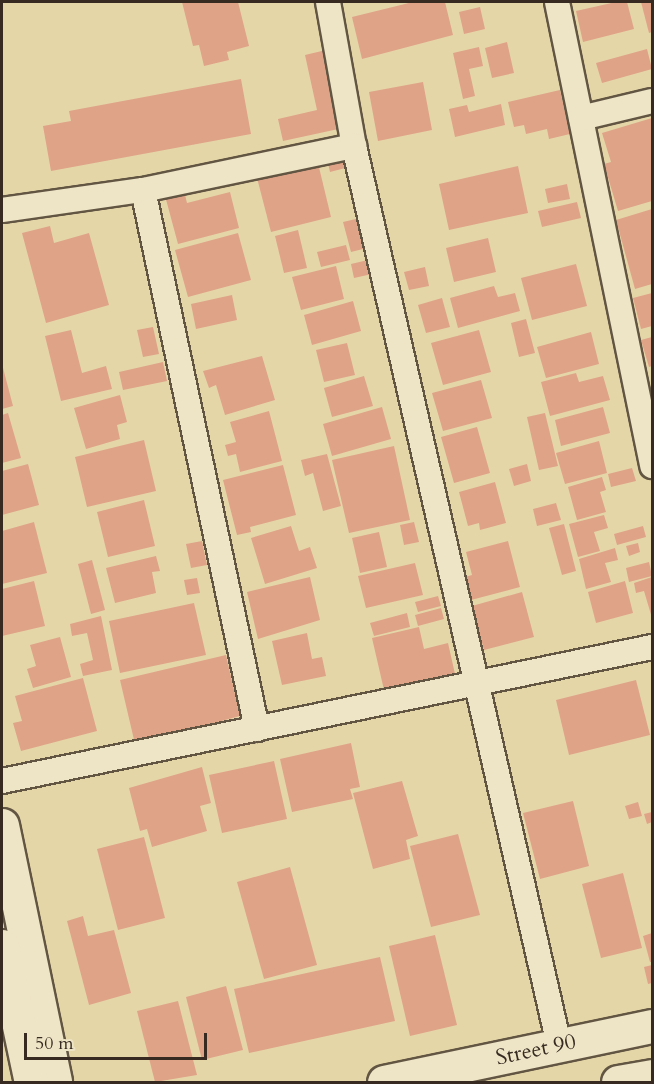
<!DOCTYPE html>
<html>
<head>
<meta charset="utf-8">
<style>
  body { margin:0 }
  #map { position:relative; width:654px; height:1084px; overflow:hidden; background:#e5d6a8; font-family:Cardo,serif }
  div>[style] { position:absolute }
  .building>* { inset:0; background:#dfa388 }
  .roads { filter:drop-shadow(2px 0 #625643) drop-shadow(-2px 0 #625643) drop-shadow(0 2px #625643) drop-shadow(0 -2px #625643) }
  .street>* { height:24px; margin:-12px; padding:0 12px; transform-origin:12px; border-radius:12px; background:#eee4c6 }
  .secondary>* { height:33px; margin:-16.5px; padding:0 16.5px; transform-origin:16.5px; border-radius:16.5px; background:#eee4c6 }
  span { translate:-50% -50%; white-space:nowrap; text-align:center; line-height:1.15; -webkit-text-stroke:4.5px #eee4c6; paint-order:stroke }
  .street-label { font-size:22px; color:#372b21 }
  .frame { position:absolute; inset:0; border:3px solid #372b21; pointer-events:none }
  .scale { position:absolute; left:24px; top:1033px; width:183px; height:27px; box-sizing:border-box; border:3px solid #372b21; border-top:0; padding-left:8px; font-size:18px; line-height:21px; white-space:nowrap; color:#372b21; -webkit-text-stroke:4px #eee4c6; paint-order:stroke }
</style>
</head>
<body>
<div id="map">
  <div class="building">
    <div style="clip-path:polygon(182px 2px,238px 2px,249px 46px,227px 52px,229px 60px,204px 66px,199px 45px,193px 46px)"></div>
    <div style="clip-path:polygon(413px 2px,445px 2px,453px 35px,362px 59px,352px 17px)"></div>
    <div style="clip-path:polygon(616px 2px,627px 2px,634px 29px,583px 42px,576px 11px)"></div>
    <div style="clip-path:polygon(641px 2px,652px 2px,652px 32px,649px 33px)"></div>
    <div style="clip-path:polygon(480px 7px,485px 29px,464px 34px,459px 12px)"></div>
    <div style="clip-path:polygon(507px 42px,514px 73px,492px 78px,485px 48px)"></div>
    <div style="clip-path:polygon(479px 47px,483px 66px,469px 69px,475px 96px,463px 99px,453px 53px)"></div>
    <div style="clip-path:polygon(647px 49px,652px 69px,602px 83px,596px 63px)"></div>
    <div style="clip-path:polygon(326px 50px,343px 128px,283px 141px,278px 119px,317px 110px,305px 55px)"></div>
    <div style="clip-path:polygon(241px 79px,251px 134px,51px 171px,43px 126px,71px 121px,69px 111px)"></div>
    <div style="clip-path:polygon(423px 82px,432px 130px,378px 141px,369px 92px)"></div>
    <div style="clip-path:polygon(560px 90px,570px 134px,549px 139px,547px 129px,526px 134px,524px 125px,514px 127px,508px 102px)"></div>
    <div style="clip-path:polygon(501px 104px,505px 125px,455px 137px,449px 109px,467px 105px,469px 112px)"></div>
    <div style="clip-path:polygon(652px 118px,652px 201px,618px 211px,604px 164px,611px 162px,602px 133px)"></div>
    <div style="clip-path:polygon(350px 154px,353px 166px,330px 172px,327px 159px)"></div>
    <div style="clip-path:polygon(317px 159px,331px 217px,271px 232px,256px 174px)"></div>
    <div style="clip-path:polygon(518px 166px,528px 213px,449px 230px,439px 184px)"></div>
    <div style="clip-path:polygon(567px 184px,570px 199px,548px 203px,545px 189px)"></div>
    <div style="clip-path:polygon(183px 187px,187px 203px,230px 192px,239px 228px,178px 244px,164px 192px)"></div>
    <div style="clip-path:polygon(577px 202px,581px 218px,542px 227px,538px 211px)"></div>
    <div style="clip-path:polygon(652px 209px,652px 284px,635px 289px,616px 220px)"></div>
    <div style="clip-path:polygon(360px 218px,367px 248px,351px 252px,343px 222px)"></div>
    <div style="clip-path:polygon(50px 226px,54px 243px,89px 233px,109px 305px,46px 323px,22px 233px)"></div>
    <div style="clip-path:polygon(298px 230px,307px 268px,284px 273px,275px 236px)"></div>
    <div style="clip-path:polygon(238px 233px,251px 280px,188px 297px,175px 250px)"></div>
    <div style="clip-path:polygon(488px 238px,496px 272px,454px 282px,446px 248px)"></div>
    <div style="clip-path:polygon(346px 245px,350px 260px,321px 267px,317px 252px)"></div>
    <div style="clip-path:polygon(368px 260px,372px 274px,354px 278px,351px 264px)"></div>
    <div style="clip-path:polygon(576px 264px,587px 306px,532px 320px,521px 278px)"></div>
    <div style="clip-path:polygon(336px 266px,344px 299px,301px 310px,292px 277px)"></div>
    <div style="clip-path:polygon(425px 267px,429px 286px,409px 290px,404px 272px)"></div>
    <div style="clip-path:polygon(494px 286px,498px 297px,515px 293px,520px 311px,458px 328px,450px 298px)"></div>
    <div style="clip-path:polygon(652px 293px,652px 326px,641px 329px,633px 298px)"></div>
    <div style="clip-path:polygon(232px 295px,237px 320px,196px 329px,191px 304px)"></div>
    <div style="clip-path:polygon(442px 298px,450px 327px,426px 333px,418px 305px)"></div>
    <div style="clip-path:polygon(353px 301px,361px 331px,312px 345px,304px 315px)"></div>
    <div style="clip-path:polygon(526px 319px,535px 353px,519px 357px,511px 323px)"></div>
    <div style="clip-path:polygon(153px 327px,159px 354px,143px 357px,137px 330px)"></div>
    <div style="clip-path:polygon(71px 330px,82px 373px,106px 366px,112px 389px,61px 401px,45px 336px)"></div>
    <div style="clip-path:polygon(479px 330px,491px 372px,443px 385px,431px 343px)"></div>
    <div style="clip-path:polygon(591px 332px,599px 364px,546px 378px,537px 347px)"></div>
    <div style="clip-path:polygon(652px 337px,652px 366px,649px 367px,641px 340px)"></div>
    <div style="clip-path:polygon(347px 343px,355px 375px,324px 382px,316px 350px)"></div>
    <div style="clip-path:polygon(262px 356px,275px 400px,225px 415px,216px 385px,209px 388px,203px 371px)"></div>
    <div style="clip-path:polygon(163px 362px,167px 381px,123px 390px,119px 372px)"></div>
    <div style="clip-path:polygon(2px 364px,13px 406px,2px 409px)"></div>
    <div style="clip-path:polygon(576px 373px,579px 382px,603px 376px,610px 400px,550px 416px,541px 382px)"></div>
    <div style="clip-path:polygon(364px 376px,373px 406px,332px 417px,324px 388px)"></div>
    <div style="clip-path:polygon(481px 380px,492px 418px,443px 431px,432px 393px)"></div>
    <div style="clip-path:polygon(120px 395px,127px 422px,117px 425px,120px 439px,86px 449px,74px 408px)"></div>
    <div style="clip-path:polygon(382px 407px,391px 439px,332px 456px,323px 424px)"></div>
    <div style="clip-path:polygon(603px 407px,610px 433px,561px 446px,555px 420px)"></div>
    <div style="clip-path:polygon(269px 411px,282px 461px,240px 472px,236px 454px,228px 456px,225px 445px,236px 442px,230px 422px)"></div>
    <div style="clip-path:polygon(8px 413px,21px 458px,2px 463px,2px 415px)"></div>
    <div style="clip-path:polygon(545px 413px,558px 466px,539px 470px,527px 417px)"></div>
    <div style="clip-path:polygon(477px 427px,490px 473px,454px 483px,441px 437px)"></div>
    <div style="clip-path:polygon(144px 440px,156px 491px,87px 507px,75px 457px)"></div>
    <div style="clip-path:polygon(599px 441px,607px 473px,565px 484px,556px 453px)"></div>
    <div style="clip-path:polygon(394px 446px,410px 520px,349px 533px,332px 460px)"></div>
    <div style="clip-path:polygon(327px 454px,341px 506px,323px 511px,313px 473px,305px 476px,301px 460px)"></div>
    <div style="clip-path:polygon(28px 464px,39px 505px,2px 515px,2px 471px)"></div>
    <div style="clip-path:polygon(527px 464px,531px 481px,514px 486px,509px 469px)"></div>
    <div style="clip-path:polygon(283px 465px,296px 515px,250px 527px,251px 532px,237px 535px,223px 480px)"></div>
    <div style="clip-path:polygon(632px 468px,636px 481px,611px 487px,608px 474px)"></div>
    <div style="clip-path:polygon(602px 477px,606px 490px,600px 492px,606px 512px,577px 520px,568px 487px)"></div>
    <div style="clip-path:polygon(495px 482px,506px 523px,480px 530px,479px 523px,468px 526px,459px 492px)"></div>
    <div style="clip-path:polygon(144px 500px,155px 546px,108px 557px,97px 512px)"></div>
    <div style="clip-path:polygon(556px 503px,561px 520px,537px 526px,533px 509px)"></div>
    <div style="clip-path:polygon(604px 515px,608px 528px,594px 532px,600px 551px,578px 557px,569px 524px)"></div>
    <div style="clip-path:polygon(34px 522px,47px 573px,2px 584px,2px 531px)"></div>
    <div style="clip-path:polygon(414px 522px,419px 542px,404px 545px,400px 525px)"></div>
    <div style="clip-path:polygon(564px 524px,576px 571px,562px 575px,549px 528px)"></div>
    <div style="clip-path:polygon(291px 526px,299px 551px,310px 547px,317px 568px,265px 584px,251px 538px)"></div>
    <div style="clip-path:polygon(643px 526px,646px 537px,617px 545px,614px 534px)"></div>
    <div style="clip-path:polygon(379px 532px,387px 567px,360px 573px,352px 538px)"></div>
    <div style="clip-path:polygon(202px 541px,207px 565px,191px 568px,186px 544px)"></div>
    <div style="clip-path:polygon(508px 541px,520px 587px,471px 600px,465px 577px,472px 575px,466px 552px)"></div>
    <div style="clip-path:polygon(638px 543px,640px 552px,629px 556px,626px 546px)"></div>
    <div style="clip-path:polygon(615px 548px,618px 560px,605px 563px,611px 582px,586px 589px,579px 559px)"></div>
    <div style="clip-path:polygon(156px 556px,160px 571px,152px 572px,156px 593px,115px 603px,106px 568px)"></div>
    <div style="clip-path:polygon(92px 560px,105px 610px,91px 614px,78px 564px)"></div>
    <div style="clip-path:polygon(649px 562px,652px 576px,629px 582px,626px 568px)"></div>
    <div style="clip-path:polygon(415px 563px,423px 595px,366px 608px,358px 576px)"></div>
    <div style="clip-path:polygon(310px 577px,320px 620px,258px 639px,247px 592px)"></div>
    <div style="clip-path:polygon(652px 577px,652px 618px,644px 591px,636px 593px,634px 583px)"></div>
    <div style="clip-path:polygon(197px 578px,200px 593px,187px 595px,184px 580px)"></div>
    <div style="clip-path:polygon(34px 581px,45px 626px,2px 636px,2px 589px)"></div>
    <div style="clip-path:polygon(625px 581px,633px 613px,596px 623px,588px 592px)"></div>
    <div style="clip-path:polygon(522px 592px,534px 637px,484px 650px,472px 606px)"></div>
    <div style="clip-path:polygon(438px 596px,441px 606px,418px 612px,415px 602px)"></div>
    <div style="clip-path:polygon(194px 603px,206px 655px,120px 673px,109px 621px)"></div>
    <div style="clip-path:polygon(441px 608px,444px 619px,418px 626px,415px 615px)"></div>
    <div style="clip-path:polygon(407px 613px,410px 627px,374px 636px,370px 623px)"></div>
    <div style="clip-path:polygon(101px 616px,112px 670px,83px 676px,80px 664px,93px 660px,87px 633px,72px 636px,70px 624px)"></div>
    <div style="clip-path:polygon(419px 627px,424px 649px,448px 643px,455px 674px,384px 690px,372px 638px)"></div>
    <div style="clip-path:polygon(307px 633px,312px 659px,322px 657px,326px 676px,282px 685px,272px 641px)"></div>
    <div style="clip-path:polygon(60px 637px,71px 677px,33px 688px,27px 669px,36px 666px,30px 645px)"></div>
    <div style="clip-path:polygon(226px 655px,240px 716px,135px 744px,120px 680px)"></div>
    <div style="clip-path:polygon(83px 678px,97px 731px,21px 751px,13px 723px,22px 721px,15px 696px)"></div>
    <div style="clip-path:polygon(636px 680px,650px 735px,569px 755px,556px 700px)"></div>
    <div style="clip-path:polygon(351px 743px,360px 787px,350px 789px,353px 799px,292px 812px,280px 759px)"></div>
    <div style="clip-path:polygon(274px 761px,287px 819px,222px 833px,209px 775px)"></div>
    <div style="clip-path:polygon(202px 767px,211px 803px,200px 806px,207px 831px,152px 847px,147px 829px,140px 831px,129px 788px)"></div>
    <div style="clip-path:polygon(402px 781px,418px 836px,406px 840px,410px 859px,373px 869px,353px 793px)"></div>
    <div style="clip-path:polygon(573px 801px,589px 866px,540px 879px,523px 813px)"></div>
    <div style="clip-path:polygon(638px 802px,642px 816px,629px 819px,625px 806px)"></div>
    <div style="clip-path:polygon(652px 812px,652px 822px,647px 824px,644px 814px)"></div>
    <div style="clip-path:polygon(458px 834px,480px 915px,431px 927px,410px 846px)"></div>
    <div style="clip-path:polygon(144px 837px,165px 918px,118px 930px,97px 849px)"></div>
    <div style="clip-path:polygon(290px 867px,317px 965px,264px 979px,237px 882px)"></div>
    <div style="clip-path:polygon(623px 873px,642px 948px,601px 958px,582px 884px)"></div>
    <div style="clip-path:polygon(83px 916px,88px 936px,114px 930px,131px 993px,89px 1005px,67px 921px)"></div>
    <div style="clip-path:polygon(652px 933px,652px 962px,650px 962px,643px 936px)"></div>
    <div style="clip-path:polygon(435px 935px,457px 1025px,410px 1036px,389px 946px)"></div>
    <div style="clip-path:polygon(380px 957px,395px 1021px,249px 1053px,234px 989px)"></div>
    <div style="clip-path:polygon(652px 965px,652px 983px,648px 984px,644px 967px)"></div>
    <div style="clip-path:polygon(226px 986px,243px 1050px,202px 1060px,186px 997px)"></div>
    <div style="clip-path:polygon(178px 1001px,197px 1075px,155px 1082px,137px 1011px)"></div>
  </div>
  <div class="roads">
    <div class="street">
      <div style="left:328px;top:2px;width:146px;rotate:79.8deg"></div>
      <div style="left:354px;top:146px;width:922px;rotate:77.15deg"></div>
      <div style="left:557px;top:2px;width:474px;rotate:78.4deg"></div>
      <div style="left:581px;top:118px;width:73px;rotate:-13.5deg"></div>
      <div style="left:143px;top:190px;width:551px;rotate:78.06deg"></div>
      <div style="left:2px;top:210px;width:142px;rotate:-8.1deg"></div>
      <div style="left:143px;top:190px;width:216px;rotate:-11.8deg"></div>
      <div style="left:2px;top:781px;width:664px;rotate:-11.65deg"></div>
    </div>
    <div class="secondary">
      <div style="left:2px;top:825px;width:262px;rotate:78.3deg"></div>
      <div style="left:2px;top:946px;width:139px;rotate:78deg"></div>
      <div style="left:384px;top:1082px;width:274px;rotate:-11.8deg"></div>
      <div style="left:618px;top:1082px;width:35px;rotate:-10deg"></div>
    </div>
  </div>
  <div class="street-label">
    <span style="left:536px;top:1050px;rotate:-12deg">Street 90</span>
  </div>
  <div class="frame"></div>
  <div class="scale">50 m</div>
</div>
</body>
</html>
